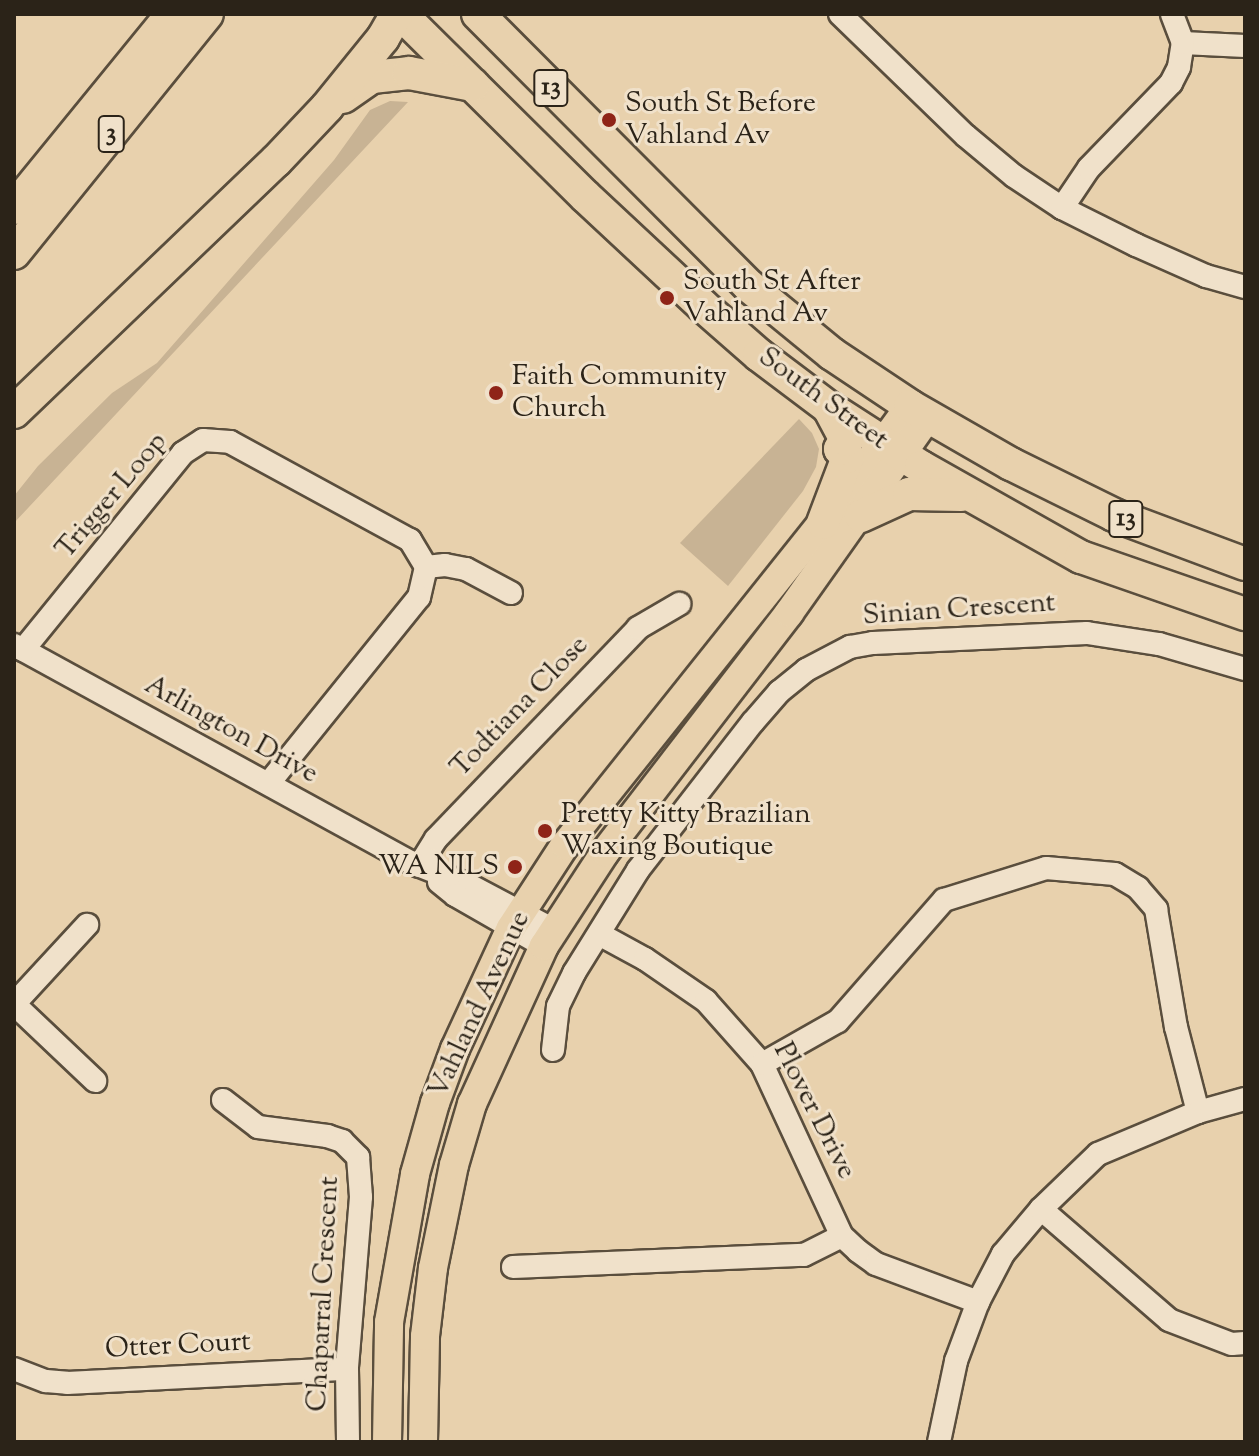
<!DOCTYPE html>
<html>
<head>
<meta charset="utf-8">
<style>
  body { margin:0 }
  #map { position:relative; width:1259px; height:1456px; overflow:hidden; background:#e8d1ad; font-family:"Sorts Mill Goudy",serif }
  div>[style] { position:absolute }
  .green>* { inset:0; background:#c8b394 }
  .roads { filter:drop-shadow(2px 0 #5a4e3d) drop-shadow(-2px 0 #5a4e3d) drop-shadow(0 2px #5a4e3d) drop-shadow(0 -2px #5a4e3d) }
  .minor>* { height:22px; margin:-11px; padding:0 11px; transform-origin:11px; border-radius:11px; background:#f0e1ca }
  .major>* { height:28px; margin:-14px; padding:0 14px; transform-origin:14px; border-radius:14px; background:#e8d1ad }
  .highway>* { height:32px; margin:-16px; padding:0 16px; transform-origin:16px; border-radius:16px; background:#e8d1ad }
  .dots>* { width:22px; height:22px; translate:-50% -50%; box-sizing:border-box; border:4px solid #f0e1ca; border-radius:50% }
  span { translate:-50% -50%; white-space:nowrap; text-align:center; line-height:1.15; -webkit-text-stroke:6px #f0e1ca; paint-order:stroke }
  .shield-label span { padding:2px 6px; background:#f0e1ca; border:2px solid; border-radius:6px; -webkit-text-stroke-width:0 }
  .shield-label { font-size:26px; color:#2b2318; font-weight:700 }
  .poi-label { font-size:28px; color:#2b2318 }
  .left { translate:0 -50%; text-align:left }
  .right { translate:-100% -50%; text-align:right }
  .street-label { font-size:28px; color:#2b2318 }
  .frame { position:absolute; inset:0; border:16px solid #2b2318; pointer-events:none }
</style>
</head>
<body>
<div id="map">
  <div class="green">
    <div style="clip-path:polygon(390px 101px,408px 102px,14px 523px,14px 496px,38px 466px,112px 393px,157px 363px,334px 160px,370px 110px)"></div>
    <div style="clip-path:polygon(799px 419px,812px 433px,819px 449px,816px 467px,803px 491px,728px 586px,680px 543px)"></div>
  </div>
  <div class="roads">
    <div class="minor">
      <div style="left:840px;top:14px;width:175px;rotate:44.1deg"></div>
      <div style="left:966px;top:136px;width:62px;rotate:39.8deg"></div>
      <div style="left:1014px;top:176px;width:58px;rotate:33.7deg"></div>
      <div style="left:1062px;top:208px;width:83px;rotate:26.6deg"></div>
      <div style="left:1136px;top:245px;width:77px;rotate:23.9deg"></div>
      <div style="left:1206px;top:276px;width:41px;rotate:15.8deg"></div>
      <div style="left:1183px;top:43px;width:62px;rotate:2.8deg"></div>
      <div style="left:1062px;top:208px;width:48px;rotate:-56deg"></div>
      <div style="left:1089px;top:168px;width:118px;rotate:-46deg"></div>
      <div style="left:1171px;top:83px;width:18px;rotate:-63deg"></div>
      <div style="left:1179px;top:67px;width:24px;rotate:-81deg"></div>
      <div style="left:1183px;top:43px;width:31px;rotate:-111deg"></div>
      <div style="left:426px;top:567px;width:19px;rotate:-6deg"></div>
      <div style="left:445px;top:565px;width:21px;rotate:11deg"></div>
      <div style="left:466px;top:569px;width:51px;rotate:28.1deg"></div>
      <div style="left:14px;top:645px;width:452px;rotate:28.7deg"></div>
      <div style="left:410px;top:862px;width:63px;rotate:21.3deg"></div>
      <div style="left:469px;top:885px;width:96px;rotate:27.9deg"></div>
      <div style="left:23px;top:650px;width:254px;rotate:-50.9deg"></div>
      <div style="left:183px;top:453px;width:24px;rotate:-33deg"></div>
      <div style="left:203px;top:440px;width:27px;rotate:4deg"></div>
      <div style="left:230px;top:442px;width:205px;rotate:28.6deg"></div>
      <div style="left:410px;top:540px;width:31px;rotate:59deg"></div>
      <div style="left:426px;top:567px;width:31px;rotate:103deg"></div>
      <div style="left:419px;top:597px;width:240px;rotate:128.9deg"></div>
      <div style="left:419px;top:866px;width:32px;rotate:-58deg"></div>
      <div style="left:436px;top:839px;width:292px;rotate:-46.2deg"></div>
      <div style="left:638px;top:628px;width:48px;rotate:-30.3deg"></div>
      <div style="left:439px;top:882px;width:21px;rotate:39deg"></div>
      <div style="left:455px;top:895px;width:103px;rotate:29.8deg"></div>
      <div style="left:599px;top:934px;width:52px;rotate:28.5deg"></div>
      <div style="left:645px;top:959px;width:74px;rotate:34.5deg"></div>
      <div style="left:706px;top:1001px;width:84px;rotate:48.4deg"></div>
      <div style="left:762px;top:1064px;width:190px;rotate:65.1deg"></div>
      <div style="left:842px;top:1236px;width:22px;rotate:43deg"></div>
      <div style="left:858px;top:1251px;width:22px;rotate:36deg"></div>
      <div style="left:876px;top:1264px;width:109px;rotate:20.4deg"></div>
      <div style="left:14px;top:1004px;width:112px;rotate:43.5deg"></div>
      <div style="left:14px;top:1004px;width:108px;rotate:-47.3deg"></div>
      <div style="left:553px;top:1050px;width:44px;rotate:-83.5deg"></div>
      <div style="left:558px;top:1006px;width:37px;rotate:-64deg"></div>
      <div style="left:574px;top:973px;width:121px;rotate:-58.1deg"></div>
      <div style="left:638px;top:870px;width:187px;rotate:-52.2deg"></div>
      <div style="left:753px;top:722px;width:40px;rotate:-49deg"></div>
      <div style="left:779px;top:692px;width:35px;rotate:-39deg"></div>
      <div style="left:806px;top:670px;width:50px;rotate:-27.6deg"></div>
      <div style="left:850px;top:647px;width:23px;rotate:-10deg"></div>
      <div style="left:873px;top:643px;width:214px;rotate:-2.7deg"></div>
      <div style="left:1087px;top:633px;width:73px;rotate:8.7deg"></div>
      <div style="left:1159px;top:644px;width:90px;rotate:16.2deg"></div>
      <div style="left:762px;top:1064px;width:87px;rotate:-29.5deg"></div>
      <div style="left:838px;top:1021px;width:161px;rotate:-48.8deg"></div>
      <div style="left:944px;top:900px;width:107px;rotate:-17.4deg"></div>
      <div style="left:1046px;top:868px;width:69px;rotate:5deg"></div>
      <div style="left:1115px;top:874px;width:27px;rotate:31deg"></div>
      <div style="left:1138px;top:888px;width:28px;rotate:49deg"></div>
      <div style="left:1156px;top:909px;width:120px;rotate:80.4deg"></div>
      <div style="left:1176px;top:1027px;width:88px;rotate:75.5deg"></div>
      <div style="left:223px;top:1100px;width:44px;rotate:37.6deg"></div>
      <div style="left:258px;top:1127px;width:70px;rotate:7.4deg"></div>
      <div style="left:327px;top:1136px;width:16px;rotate:18deg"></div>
      <div style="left:342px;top:1141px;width:23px;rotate:45deg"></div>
      <div style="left:358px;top:1157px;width:40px;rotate:85.7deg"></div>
      <div style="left:361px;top:1197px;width:173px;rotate:94.7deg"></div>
      <div style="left:347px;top:1369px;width:73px;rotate:89.2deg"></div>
      <div style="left:1041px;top:1209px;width:169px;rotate:40.9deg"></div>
      <div style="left:1169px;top:1320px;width:67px;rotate:20.9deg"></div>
      <div style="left:1232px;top:1344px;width:13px;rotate:-4deg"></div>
      <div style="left:513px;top:1267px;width:291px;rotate:-2.4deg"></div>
      <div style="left:804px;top:1255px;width:42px;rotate:-26.6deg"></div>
      <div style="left:14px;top:1369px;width:34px;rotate:21deg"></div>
      <div style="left:46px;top:1381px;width:21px;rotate:5deg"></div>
      <div style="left:67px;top:1383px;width:280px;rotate:-2.9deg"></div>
      <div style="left:939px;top:1442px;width:83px;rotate:-78.1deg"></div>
      <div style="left:956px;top:1361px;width:63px;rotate:-69.6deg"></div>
      <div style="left:978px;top:1302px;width:54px;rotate:-62.5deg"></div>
      <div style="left:1003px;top:1254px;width:59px;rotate:-49.8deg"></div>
      <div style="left:1041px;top:1209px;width:79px;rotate:-44deg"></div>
      <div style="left:1098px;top:1154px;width:108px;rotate:-22.8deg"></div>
      <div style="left:1198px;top:1112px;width:49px;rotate:-15.5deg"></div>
    </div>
    <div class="major">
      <div style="left:387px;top:1442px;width:120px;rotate:-89deg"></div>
      <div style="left:389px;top:1322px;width:150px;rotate:-80deg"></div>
      <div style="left:415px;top:1174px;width:74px;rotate:-74.3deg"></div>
      <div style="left:435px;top:1103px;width:58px;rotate:-69.7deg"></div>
      <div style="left:455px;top:1049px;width:133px;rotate:-65.2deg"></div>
      <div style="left:511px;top:928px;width:99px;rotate:-57deg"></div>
      <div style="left:565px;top:845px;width:453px;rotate:-51.4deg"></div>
      <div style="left:848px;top:491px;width:105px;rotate:-53.9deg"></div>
      <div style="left:423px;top:1442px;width:106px;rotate:-88.9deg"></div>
      <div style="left:425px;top:1336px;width:68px;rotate:-83.3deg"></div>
      <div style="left:433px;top:1268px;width:105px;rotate:-78.5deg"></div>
      <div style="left:454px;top:1165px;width:64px;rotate:-73.6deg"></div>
      <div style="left:472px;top:1104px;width:174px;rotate:-65.5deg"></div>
      <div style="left:544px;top:946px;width:112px;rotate:-57deg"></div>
      <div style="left:605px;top:852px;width:302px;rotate:-52.4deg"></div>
      <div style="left:789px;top:613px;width:240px;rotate:-54.7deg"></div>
    </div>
    <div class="highway">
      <div style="left:401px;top:14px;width:259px;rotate:44.7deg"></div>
      <div style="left:585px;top:196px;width:161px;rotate:43deg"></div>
      <div style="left:703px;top:306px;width:74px;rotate:41.2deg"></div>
      <div style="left:759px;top:355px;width:86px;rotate:37deg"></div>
      <div style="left:828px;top:407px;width:111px;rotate:32.8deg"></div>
      <div style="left:921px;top:467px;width:184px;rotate:29.4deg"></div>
      <div style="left:1081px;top:557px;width:174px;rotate:19.2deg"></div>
      <div style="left:478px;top:14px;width:384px;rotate:45.1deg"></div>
      <div style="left:749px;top:286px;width:107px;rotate:39.3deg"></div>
      <div style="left:832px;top:354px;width:94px;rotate:33.7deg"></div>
      <div style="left:910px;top:406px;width:116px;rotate:29.9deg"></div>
      <div style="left:1011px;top:464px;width:115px;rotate:26.3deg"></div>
      <div style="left:1114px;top:515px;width:140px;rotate:20.5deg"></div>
      <div style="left:343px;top:97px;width:35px;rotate:-35deg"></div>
      <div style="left:372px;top:77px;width:37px;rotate:-6deg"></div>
      <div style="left:409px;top:73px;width:65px;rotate:10.6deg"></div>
      <div style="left:14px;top:208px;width:250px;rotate:-50.8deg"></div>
      <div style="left:14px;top:253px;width:307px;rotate:-51.1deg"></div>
      <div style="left:14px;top:412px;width:363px;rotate:-43.8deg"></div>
      <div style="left:276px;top:161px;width:74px;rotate:-46.6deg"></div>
      <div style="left:327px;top:107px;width:89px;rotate:-50.9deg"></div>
      <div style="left:383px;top:38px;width:28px;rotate:-60deg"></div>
      <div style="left:861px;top:516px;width:53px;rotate:-24.6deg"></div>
      <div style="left:909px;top:494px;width:52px;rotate:1.1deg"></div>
      <div style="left:823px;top:523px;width:71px;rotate:-69.3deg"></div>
      <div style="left:848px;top:457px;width:11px;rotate:-135deg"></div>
      <div style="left:840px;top:449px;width:11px;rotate:-56deg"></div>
      <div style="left:846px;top:440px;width:36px;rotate:-118deg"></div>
    </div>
  </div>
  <div class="dots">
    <div style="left:609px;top:120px;background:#8f2418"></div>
    <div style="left:667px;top:298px;background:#8f2418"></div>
    <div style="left:496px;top:393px;background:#8f2418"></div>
    <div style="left:545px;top:831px;background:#8f2418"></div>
    <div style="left:515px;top:867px;background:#8f2418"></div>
  </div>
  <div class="shield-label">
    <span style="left:551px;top:88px">13</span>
    <span style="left:111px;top:134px">3</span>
    <span style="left:1126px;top:519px">13</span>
  </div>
  <div class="poi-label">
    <span class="left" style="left:625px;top:120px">South St Before<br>Vahland Av</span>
    <span class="left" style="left:683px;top:298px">South St After<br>Vahland Av</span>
    <span class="left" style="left:512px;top:393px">Faith Community<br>Church</span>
    <span class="left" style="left:561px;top:831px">Pretty Kitty Brazilian<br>Waxing Boutique</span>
    <span class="right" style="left:499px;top:867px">WA NILS</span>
  </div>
  <div class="street-label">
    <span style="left:823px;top:399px;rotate:36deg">South Street</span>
    <span style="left:112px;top:496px;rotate:-50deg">Trigger Loop</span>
    <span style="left:959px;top:610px;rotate:-4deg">Sinian Crescent</span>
    <span style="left:520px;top:707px;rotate:-46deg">Todtiana Close</span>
    <span style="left:231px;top:730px;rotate:29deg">Arlington Drive</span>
    <span style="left:480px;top:1005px;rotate:-65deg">Vahland Avenue</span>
    <span style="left:814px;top:1111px;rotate:63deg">Plover Drive</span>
    <span style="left:324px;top:1294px;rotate:-87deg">Chaparral Crescent</span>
    <span style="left:178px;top:1346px;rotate:-3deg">Otter Court</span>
  </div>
  <div class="frame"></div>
</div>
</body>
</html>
